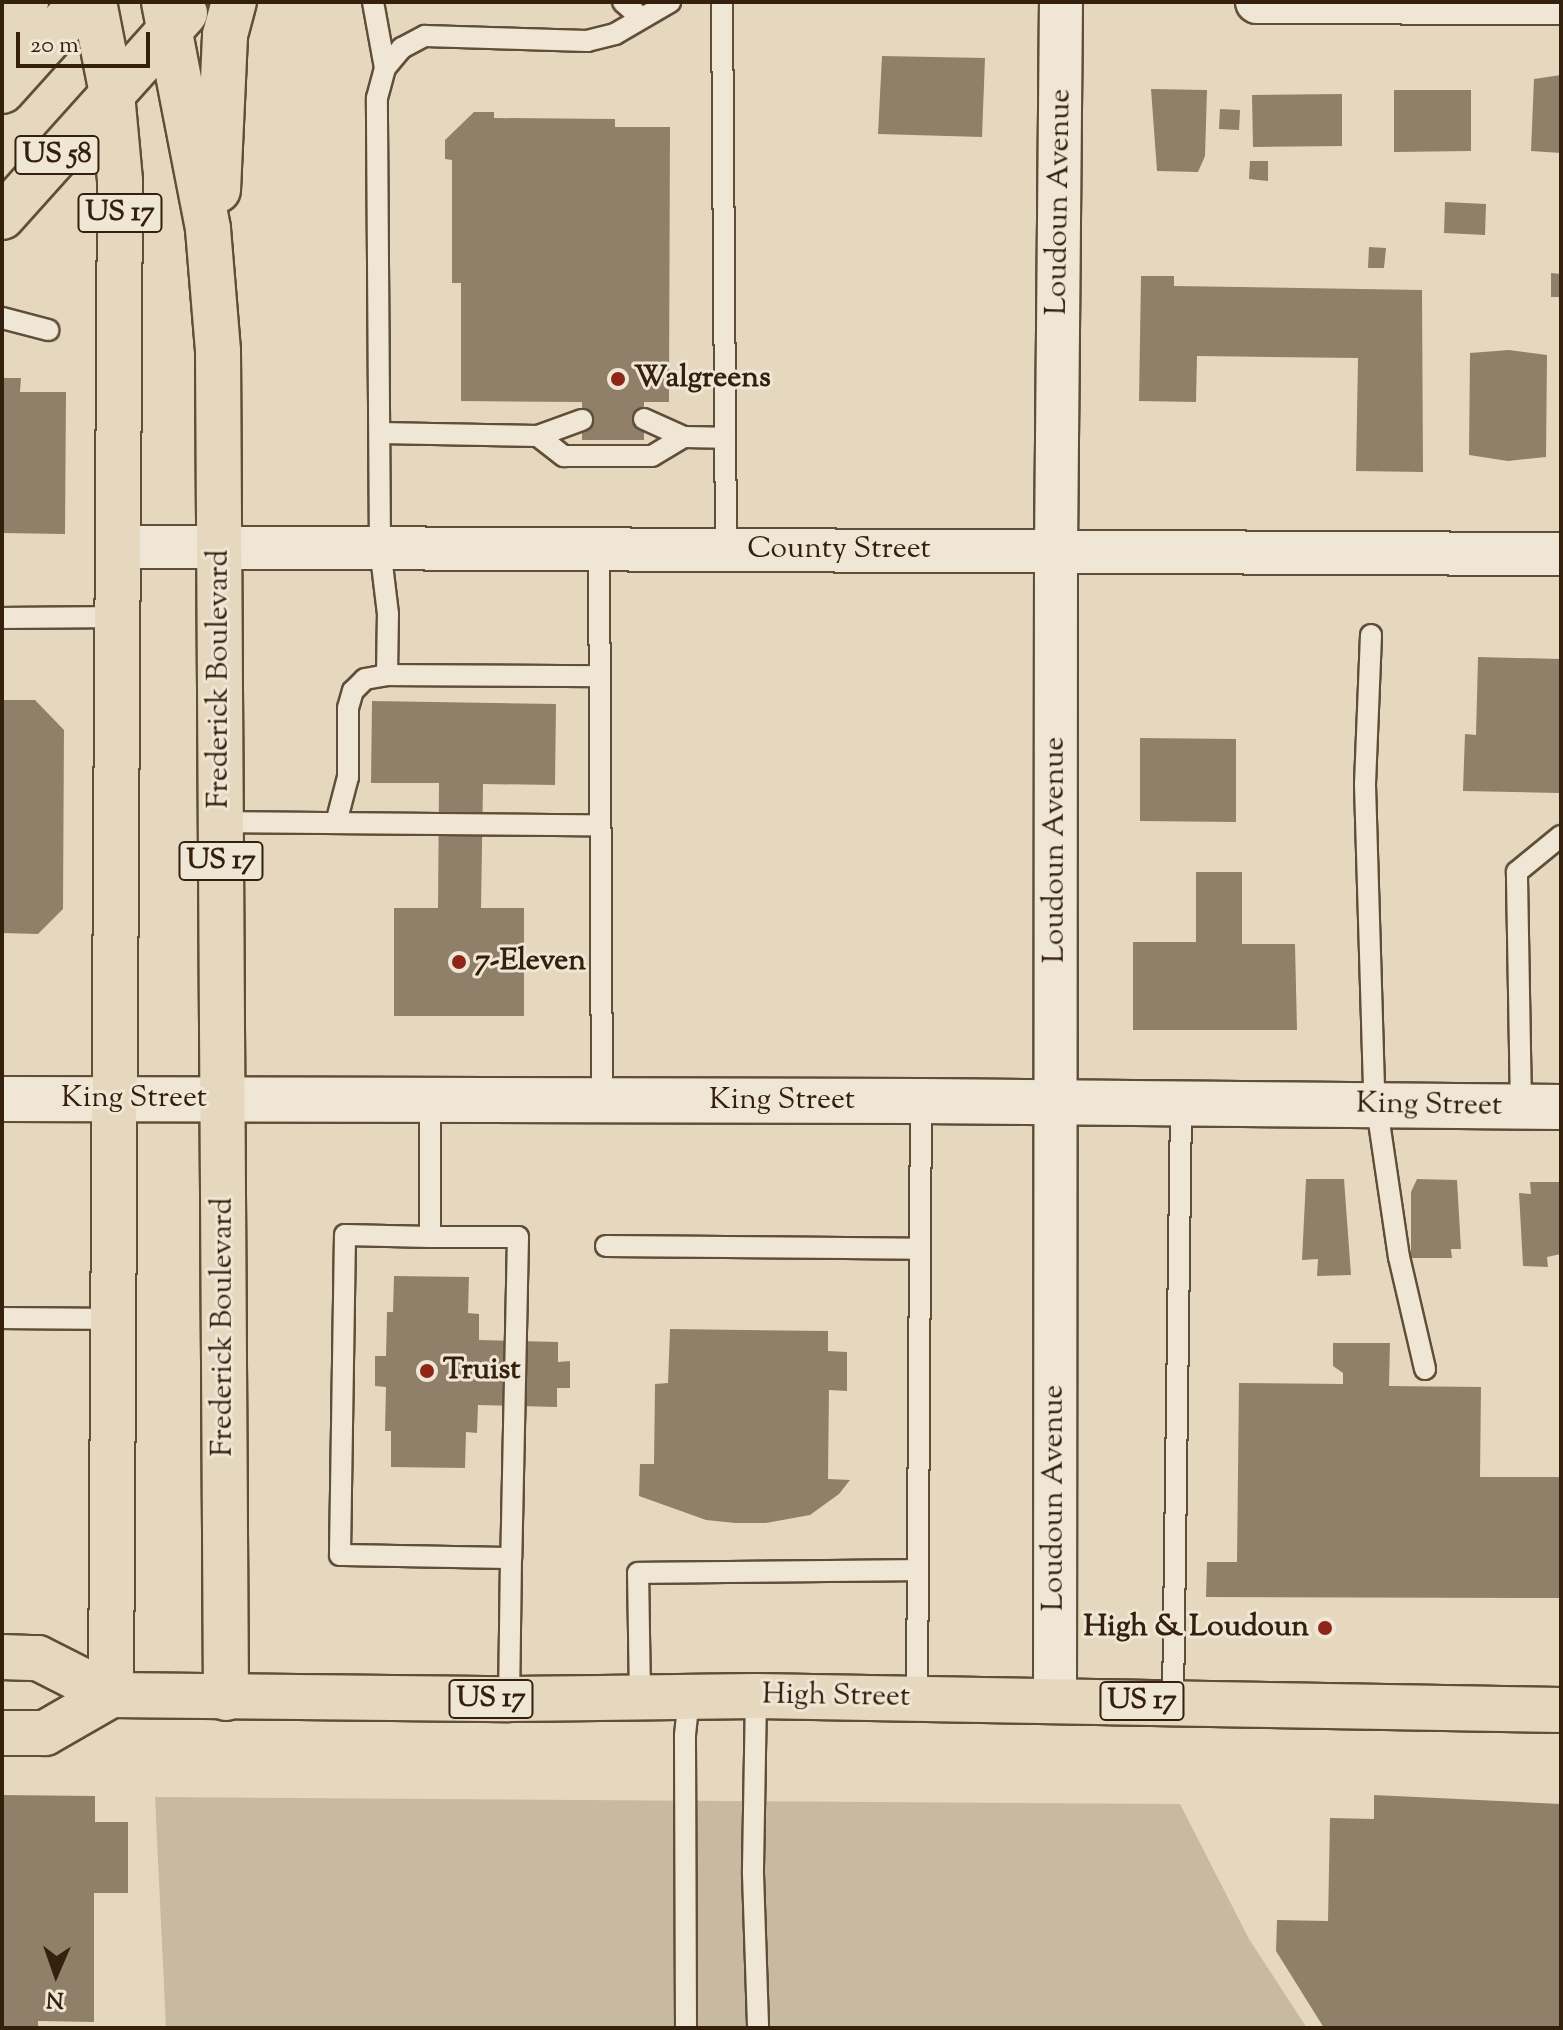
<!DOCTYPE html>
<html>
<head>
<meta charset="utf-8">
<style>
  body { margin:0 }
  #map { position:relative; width:1563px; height:2030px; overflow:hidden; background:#e6d8bf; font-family:"Sorts Mill Goudy",serif }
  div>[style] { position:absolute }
  .green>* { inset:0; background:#c8b9a1 }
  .building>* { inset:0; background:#918069 }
  .roads { filter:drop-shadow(2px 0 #604e39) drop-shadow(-2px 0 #604e39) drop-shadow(0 2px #604e39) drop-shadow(0 -2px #604e39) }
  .lane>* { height:20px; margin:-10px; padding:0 10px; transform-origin:10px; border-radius:10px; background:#efe6d5 }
  .street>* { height:42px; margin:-21px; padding:0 21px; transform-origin:21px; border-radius:21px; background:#efe6d5 }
  .secondary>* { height:44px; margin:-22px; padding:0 22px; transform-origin:22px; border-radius:22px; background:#efe6d5 }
  .primary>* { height:44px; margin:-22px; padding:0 22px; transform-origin:22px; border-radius:22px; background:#e6d8bf }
  .dots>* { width:22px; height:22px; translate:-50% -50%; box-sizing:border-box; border:4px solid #efe6d5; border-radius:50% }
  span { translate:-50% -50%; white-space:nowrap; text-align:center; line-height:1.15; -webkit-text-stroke:6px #efe6d5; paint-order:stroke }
  .shield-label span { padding:2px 6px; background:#efe6d5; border:2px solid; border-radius:6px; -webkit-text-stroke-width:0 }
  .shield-label { font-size:28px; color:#34200c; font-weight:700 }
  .street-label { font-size:30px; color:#34200c }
  .poi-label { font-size:30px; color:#34200c; font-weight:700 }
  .left { translate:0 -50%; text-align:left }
  .right { translate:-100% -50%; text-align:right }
  .frame { position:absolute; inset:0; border:4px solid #34200c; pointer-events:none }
  .north { position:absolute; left:16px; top:1934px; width:80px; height:80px; -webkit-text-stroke:6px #efe6d5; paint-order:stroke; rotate:182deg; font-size:22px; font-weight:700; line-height:32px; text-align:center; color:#34200c }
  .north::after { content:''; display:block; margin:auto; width:28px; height:36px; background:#34200c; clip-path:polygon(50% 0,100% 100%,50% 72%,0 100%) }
  .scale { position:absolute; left:16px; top:32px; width:134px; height:36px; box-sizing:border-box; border:4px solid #34200c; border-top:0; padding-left:10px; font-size:24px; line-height:28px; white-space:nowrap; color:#34200c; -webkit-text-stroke:6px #efe6d5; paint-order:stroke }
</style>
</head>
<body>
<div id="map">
  <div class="green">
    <div style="clip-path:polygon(155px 1797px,1180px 1804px,1249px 1939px,1307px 2028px,166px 2028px)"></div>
  </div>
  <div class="building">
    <div style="clip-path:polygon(882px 56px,985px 58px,982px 137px,878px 134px)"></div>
    <div style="clip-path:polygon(1561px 75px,1561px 153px,1531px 151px,1534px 79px)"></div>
    <div style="clip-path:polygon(1151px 89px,1207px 90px,1205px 156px,1198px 172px,1157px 171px)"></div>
    <div style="clip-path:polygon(1394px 90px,1471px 90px,1471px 151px,1394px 152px)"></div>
    <div style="clip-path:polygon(1342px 94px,1342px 146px,1253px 147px,1252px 95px)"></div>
    <div style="clip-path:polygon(1220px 109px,1240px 110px,1239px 130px,1219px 129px)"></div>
    <div style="clip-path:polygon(474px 112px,494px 112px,494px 118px,615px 119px,615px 127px,670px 127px,669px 402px,644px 402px,644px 440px,582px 440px,582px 402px,461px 401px,461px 283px,452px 283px,452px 160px,445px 159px,445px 140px)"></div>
    <div style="clip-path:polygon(1250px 161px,1268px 161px,1268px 181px,1249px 179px)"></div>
    <div style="clip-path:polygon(1445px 202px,1486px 204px,1485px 235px,1444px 233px)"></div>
    <div style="clip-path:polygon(1369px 247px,1386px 248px,1384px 268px,1368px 268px)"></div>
    <div style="clip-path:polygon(1551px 273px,1561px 274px,1561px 297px,1551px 297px)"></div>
    <div style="clip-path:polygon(1141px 276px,1174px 276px,1174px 286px,1422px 290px,1423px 472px,1356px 471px,1358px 358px,1197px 356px,1196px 402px,1139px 401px)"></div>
    <div style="clip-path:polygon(1509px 350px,1547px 355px,1546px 457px,1508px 461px,1469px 455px,1470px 353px)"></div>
    <div style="clip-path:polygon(2px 378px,21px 378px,20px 392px,66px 392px,65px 534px,2px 533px)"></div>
    <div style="clip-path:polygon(1478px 657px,1561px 659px,1559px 793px,1463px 791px,1465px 734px,1476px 735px)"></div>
    <div style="clip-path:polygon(2px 700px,35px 700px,64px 730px,63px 909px,38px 934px,2px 933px)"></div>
    <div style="clip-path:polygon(372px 701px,556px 704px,555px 785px,483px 784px,481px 908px,524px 908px,524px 1016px,394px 1016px,394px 908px,438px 908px,439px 783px,371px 783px)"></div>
    <div style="clip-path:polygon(1140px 738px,1236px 739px,1236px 822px,1140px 821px)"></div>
    <div style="clip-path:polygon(1196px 872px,1242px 872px,1242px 944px,1295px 944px,1297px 1030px,1133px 1030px,1133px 942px,1196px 942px)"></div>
    <div style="clip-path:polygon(1306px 1179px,1344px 1179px,1351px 1275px,1317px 1276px,1318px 1259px,1302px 1260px)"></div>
    <div style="clip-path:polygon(1417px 1179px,1457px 1180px,1461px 1249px,1451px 1249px,1452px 1258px,1411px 1258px,1411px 1192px)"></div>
    <div style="clip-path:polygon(1530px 1182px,1561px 1182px,1561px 1254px,1547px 1257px,1548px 1267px,1523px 1266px,1519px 1193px,1531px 1194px)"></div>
    <div style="clip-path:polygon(394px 1276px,469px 1277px,468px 1313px,479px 1314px,479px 1340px,558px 1342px,558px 1362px,570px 1361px,570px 1388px,557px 1388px,557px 1407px,478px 1405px,477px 1433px,466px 1432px,465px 1468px,391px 1467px,391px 1431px,385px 1431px,386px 1387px,375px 1386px,375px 1356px,386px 1356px,387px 1312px,393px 1312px)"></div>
    <div style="clip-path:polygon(670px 1329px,828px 1331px,828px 1351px,847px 1352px,847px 1391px,829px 1390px,828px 1479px,850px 1480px,839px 1494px,810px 1515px,766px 1523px,735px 1523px,706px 1520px,639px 1496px,640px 1464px,654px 1464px,655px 1384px,668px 1383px)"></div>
    <div style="clip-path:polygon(1333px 1343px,1390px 1343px,1389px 1386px,1481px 1387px,1480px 1477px,1561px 1477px,1561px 1598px,1206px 1597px,1207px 1562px,1237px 1562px,1239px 1383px,1343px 1384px,1343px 1373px,1333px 1366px)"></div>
    <div style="clip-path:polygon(2px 1795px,95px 1796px,95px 1822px,128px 1822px,128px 1893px,94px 1893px,94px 2022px,38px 2021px,38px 2028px,2px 2028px)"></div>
    <div style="clip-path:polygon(1374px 1795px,1561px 1804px,1561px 2028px,1324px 2028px,1276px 1951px,1277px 1920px,1328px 1921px,1330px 1818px,1374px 1819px)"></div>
  </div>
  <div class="roads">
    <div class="lane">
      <div style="left:373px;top:2px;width:67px;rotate:79.7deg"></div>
      <div style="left:623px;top:2px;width:23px;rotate:41deg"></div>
      <div style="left:722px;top:2px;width:547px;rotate:89.58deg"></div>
      <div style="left:2px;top:318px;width:48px;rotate:14.6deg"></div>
      <div style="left:644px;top:419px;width:44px;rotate:24.2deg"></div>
      <div style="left:684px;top:437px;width:39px;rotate:1deg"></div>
      <div style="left:380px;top:433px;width:158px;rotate:1.1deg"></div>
      <div style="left:538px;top:436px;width:47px;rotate:-20deg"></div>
      <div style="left:538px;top:436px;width:33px;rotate:38deg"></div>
      <div style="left:564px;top:456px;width:88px"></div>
      <div style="left:652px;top:456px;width:37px;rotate:-31deg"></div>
      <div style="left:599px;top:549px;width:552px;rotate:89.69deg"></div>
      <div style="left:2px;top:618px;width:114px;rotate:-0.5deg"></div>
      <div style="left:1371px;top:635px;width:150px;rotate:92.3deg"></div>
      <div style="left:1365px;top:785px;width:303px;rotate:88.3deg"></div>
      <div style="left:1374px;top:1088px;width:171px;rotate:81.6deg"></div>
      <div style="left:1399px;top:1257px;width:115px;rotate:76.9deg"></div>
      <div style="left:387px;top:675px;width:61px;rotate:-89.1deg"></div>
      <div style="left:388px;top:614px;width:66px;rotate:-96.9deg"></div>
      <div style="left:380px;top:548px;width:450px;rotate:-90.4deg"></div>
      <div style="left:377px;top:98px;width:31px;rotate:-75deg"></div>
      <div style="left:385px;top:68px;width:26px;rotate:-50deg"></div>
      <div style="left:402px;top:48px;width:26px;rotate:-28deg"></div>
      <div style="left:425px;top:36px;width:162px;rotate:1.8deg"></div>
      <div style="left:587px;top:41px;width:29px;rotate:-14deg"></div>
      <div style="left:615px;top:34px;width:64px;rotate:-30.2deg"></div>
      <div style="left:221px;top:822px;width:379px;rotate:0.5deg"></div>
      <div style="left:336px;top:823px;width:48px;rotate:-75.4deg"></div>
      <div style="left:348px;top:777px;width:69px;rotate:-90deg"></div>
      <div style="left:348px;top:708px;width:18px;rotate:-74deg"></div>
      <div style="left:353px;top:691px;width:17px;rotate:-45deg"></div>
      <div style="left:365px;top:679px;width:22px;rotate:-10deg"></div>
      <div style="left:387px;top:675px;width:213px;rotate:0.3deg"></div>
      <div style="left:430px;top:1100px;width:137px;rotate:90deg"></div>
      <div style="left:430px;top:1237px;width:85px;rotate:-178.7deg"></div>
      <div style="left:345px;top:1235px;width:320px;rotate:90.9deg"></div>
      <div style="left:340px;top:1555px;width:171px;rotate:1deg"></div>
      <div style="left:511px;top:1558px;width:141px;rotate:90.8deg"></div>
      <div style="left:1521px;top:1107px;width:235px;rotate:-91deg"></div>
      <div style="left:1517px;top:872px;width:57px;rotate:-39.3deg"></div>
      <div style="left:430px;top:1237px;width:88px"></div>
      <div style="left:518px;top:1237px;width:321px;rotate:91.2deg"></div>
      <div style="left:606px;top:1246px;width:313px;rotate:0.5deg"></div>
      <div style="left:2px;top:1318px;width:111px;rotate:0.5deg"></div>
      <div style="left:756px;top:1696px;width:178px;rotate:91deg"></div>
      <div style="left:753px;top:1874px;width:154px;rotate:88.1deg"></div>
      <div style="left:640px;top:1697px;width:124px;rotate:-90.9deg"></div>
      <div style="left:638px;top:1573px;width:279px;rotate:-0.6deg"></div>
      <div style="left:917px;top:1698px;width:597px;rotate:-89.62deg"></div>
      <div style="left:1173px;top:1701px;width:597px;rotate:-89.23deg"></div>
      <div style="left:686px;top:2028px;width:293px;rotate:-90.2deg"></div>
      <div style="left:685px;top:1735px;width:38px;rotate:-84deg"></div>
    </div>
    <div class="street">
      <div style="left:1257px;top:2px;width:304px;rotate:0.2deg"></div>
      <div style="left:117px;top:547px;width:1444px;rotate:0.28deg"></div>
      <div style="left:1055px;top:1699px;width:1148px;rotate:-89.95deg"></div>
      <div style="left:1056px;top:551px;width:549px;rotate:-89.48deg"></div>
    </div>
    <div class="secondary">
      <div style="left:2px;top:1099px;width:919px;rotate:0.12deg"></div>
      <div style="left:921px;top:1101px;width:640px;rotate:0.54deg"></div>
    </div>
    <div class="primary">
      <div style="left:94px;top:2px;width:94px;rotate:78.9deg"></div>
      <div style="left:112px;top:94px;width:87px;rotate:84.7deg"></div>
      <div style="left:120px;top:181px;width:1514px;rotate:90.34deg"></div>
      <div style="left:164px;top:2px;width:231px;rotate:79deg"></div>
      <div style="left:208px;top:229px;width:122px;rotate:85.3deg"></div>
      <div style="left:218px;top:351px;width:1347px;rotate:89.66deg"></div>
      <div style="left:4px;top:81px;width:82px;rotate:-74.4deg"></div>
      <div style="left:2px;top:91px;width:120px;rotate:-48deg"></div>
      <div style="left:218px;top:190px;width:155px;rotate:-87.4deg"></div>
      <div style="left:225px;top:35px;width:34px;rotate:-75deg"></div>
      <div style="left:2px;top:217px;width:274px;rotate:-48.1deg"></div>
      <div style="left:2px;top:1657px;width:36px;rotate:2deg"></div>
      <div style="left:38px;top:1658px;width:82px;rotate:26.9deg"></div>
      <div style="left:111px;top:1695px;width:398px;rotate:0.6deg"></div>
      <div style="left:509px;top:1699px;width:247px;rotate:-0.7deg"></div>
      <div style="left:756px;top:1696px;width:805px;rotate:1deg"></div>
      <div style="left:2px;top:1733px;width:43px"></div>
      <div style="left:45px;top:1733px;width:76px;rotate:-29.9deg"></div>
    </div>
  </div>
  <div class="dots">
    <div style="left:618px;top:379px;background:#8f2418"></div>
    <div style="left:459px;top:962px;background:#8f2418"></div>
    <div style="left:427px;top:1371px;background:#8f2418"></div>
    <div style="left:1325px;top:1628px;background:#8f2418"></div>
  </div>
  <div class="shield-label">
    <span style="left:57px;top:155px">US 58</span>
    <span style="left:120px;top:213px">US 17</span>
    <span style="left:221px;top:861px">US 17</span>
    <span style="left:491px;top:1699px">US 17</span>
    <span style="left:1142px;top:1701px">US 17</span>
  </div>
  <div class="street-label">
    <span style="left:1060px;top:202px;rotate:-89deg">Loudoun Avenue</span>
    <span style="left:839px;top:550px">County Street</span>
    <span style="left:220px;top:679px;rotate:-90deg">Frederick Boulevard</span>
    <span style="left:1056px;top:850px;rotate:-90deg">Loudoun Avenue</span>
    <span style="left:134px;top:1099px">King Street</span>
    <span style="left:782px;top:1101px">King Street</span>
    <span style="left:1429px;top:1106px;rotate:1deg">King Street</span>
    <span style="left:224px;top:1327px;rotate:-90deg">Frederick Boulevard</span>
    <span style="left:1055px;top:1498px;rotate:-90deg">Loudoun Avenue</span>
    <span style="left:836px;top:1697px;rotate:1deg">High Street</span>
  </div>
  <div class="poi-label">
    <span class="left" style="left:634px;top:379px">Walgreens</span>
    <span class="left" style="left:475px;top:962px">7-Eleven</span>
    <span class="left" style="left:443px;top:1371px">Truist</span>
    <span class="right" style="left:1309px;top:1628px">High &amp; Loudoun</span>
  </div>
  <div class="frame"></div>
  <div class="north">N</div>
  <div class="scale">20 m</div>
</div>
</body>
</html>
